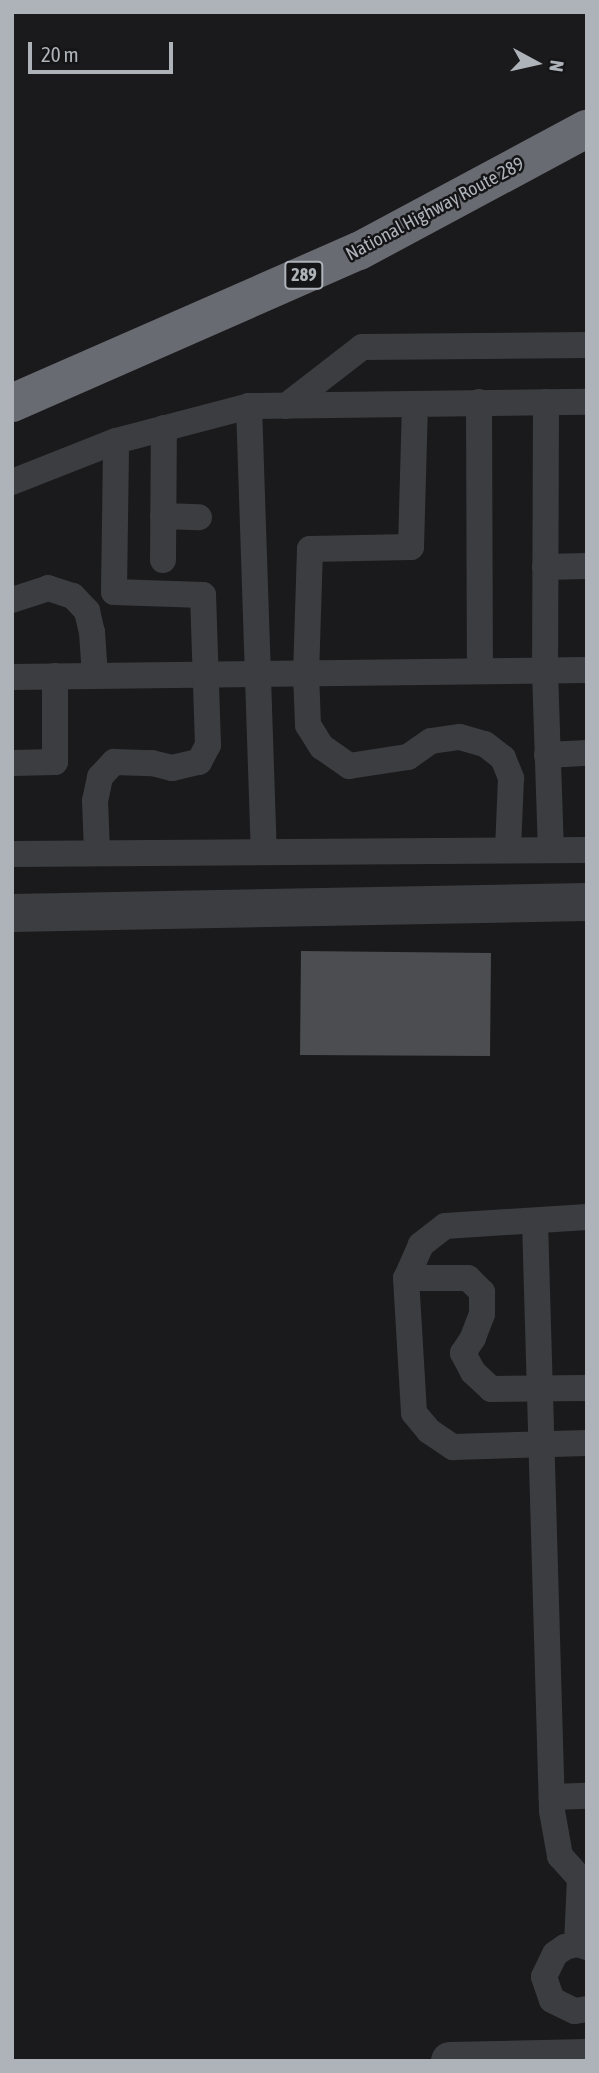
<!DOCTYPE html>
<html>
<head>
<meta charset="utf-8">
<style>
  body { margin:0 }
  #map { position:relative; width:599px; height:2073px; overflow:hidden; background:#1a1a1c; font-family:"Asap Condensed",sans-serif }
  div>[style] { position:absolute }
  .building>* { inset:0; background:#4c4d51 }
  .lane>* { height:26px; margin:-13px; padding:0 13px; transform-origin:13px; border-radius:13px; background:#3c3d40 }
  .street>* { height:38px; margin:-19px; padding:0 19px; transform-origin:19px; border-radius:19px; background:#3c3d40 }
  .highway>* { height:38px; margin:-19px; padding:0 19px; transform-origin:19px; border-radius:19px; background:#686b71 }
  span { translate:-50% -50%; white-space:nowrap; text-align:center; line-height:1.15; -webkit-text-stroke:5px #151517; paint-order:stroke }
  .shield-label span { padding:2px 5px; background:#151517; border:2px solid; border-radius:5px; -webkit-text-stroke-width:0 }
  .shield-label { font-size:18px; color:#aeb3ba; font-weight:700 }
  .street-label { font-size:19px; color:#aeb3ba }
  .frame { position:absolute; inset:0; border:14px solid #aeb3ba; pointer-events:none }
  .north { position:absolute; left:501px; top:28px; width:70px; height:70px; -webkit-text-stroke:5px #151517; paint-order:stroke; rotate:98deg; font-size:19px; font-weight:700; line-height:28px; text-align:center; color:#aeb3ba }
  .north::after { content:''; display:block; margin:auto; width:24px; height:32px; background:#aeb3ba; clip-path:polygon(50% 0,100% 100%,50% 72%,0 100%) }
  .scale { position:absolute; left:28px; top:42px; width:145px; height:32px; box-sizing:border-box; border:4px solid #aeb3ba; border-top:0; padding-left:9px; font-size:21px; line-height:24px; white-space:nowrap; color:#aeb3ba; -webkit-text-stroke:5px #151517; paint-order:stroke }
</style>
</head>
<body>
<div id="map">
  <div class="building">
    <div style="clip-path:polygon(301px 951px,491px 953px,490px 1056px,300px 1055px)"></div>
  </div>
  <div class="lane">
    <div style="left:479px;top:402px;width:269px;rotate:89.8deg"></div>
    <div style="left:546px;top:402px;width:269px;rotate:90.2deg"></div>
    <div style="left:545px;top:671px;width:179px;rotate:88.1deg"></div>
    <div style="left:415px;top:404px;width:143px;rotate:91.6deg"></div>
    <div style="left:411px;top:547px;width:101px;rotate:178.9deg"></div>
    <div style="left:310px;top:549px;width:124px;rotate:91.8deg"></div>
    <div style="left:306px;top:673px;width:52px;rotate:87.8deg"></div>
    <div style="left:308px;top:725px;width:26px;rotate:58deg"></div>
    <div style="left:322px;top:747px;width:33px;rotate:35deg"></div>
    <div style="left:349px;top:766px;width:60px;rotate:-8.7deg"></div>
    <div style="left:408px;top:757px;width:28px;rotate:-35deg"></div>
    <div style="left:431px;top:741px;width:29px;rotate:-8deg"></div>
    <div style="left:460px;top:737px;width:26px;rotate:16deg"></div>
    <div style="left:485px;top:744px;width:23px;rotate:38deg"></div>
    <div style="left:503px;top:758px;width:22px;rotate:68deg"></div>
    <div style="left:511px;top:778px;width:72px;rotate:92.4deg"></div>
    <div style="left:249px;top:406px;width:444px;rotate:88.1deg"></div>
    <div style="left:286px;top:406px;width:96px;rotate:-37.8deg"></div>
    <div style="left:362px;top:347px;width:225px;rotate:-0.5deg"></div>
    <div style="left:12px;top:482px;width:112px;rotate:-21.5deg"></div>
    <div style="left:116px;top:441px;width:138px;rotate:-14.7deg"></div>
    <div style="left:249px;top:406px;width:338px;rotate:-0.7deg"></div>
    <div style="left:163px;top:516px;width:36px;rotate:2deg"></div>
    <div style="left:163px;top:560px;width:132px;rotate:-89.6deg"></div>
    <div style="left:545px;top:567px;width:42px;rotate:-1.4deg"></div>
    <div style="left:12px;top:600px;width:38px;rotate:-18deg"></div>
    <div style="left:48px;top:588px;width:26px;rotate:18deg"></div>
    <div style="left:73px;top:596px;width:21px;rotate:47deg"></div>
    <div style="left:87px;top:611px;width:22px;rotate:77deg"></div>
    <div style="left:92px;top:632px;width:44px;rotate:86.1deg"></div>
    <div style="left:12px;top:677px;width:575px;rotate:-0.7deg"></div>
    <div style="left:547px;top:755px;width:36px;rotate:-3deg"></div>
    <div style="left:12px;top:763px;width:43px;rotate:-1.3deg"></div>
    <div style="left:55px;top:762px;width:86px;rotate:-90deg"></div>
    <div style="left:97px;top:852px;width:51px;rotate:-92.2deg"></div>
    <div style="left:95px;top:801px;width:25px;rotate:-78deg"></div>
    <div style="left:100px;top:777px;width:21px;rotate:-47deg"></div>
    <div style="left:114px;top:762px;width:38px;rotate:2deg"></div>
    <div style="left:152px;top:763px;width:21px;rotate:14deg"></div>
    <div style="left:172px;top:768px;width:28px;rotate:-13deg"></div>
    <div style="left:199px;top:762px;width:19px;rotate:-62deg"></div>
    <div style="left:208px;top:745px;width:150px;rotate:-91.9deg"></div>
    <div style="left:203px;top:595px;width:89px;rotate:-178.1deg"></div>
    <div style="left:114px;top:592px;width:151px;rotate:-89.2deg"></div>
    <div style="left:12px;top:854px;width:575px;rotate:-0.4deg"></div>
    <div style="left:587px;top:1217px;width:142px;rotate:176.4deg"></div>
    <div style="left:445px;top:1226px;width:31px;rotate:142deg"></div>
    <div style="left:421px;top:1245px;width:36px;rotate:114deg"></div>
    <div style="left:406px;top:1278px;width:135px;rotate:86.6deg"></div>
    <div style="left:414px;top:1413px;width:23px;rotate:50deg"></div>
    <div style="left:429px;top:1431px;width:29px;rotate:34deg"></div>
    <div style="left:453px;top:1447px;width:134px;rotate:-1.7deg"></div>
    <div style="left:535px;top:1221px;width:590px;rotate:88.35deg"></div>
    <div style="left:552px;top:1811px;width:46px;rotate:79.9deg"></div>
    <div style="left:560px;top:1856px;width:30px;rotate:48deg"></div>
    <div style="left:580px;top:1878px;width:7px;rotate:16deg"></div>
    <div style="left:406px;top:1278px;width:62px"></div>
    <div style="left:468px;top:1278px;width:20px;rotate:45deg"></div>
    <div style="left:482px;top:1292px;width:22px;rotate:90deg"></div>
    <div style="left:482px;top:1314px;width:26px;rotate:111deg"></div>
    <div style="left:473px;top:1338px;width:18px;rotate:124deg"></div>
    <div style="left:463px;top:1353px;width:21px;rotate:62deg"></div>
    <div style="left:473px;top:1372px;width:25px;rotate:43deg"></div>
    <div style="left:491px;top:1389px;width:96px;rotate:-0.6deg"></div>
    <div style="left:552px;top:1797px;width:35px;rotate:-2deg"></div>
    <div style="left:577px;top:1944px;width:66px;rotate:-87.4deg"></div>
    <div style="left:587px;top:1947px;width:10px;rotate:-163deg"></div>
    <div style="left:577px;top:1944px;width:12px;rotate:166deg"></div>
    <div style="left:565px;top:1947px;width:12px;rotate:145deg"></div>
    <div style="left:555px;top:1954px;width:25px;rotate:116deg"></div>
    <div style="left:544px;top:1977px;width:24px;rotate:71deg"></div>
    <div style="left:552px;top:2000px;width:25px;rotate:26deg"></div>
    <div style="left:575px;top:2011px;width:12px;rotate:-9deg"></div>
  </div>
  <div class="street">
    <div style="left:12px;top:913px;width:575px;rotate:-1.1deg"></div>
    <div style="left:450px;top:2061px;width:137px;rotate:-1.3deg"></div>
  </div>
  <div class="highway">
    <div style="left:12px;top:403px;width:379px;rotate:-23.7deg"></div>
    <div style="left:359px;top:251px;width:259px;rotate:-28.2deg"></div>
  </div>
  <div class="shield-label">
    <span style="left:304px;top:275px">289</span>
  </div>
  <div class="street-label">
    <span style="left:435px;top:209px;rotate:-28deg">National Highway Route 289</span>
  </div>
  <div class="frame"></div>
  <div class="north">N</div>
  <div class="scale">20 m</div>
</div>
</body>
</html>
